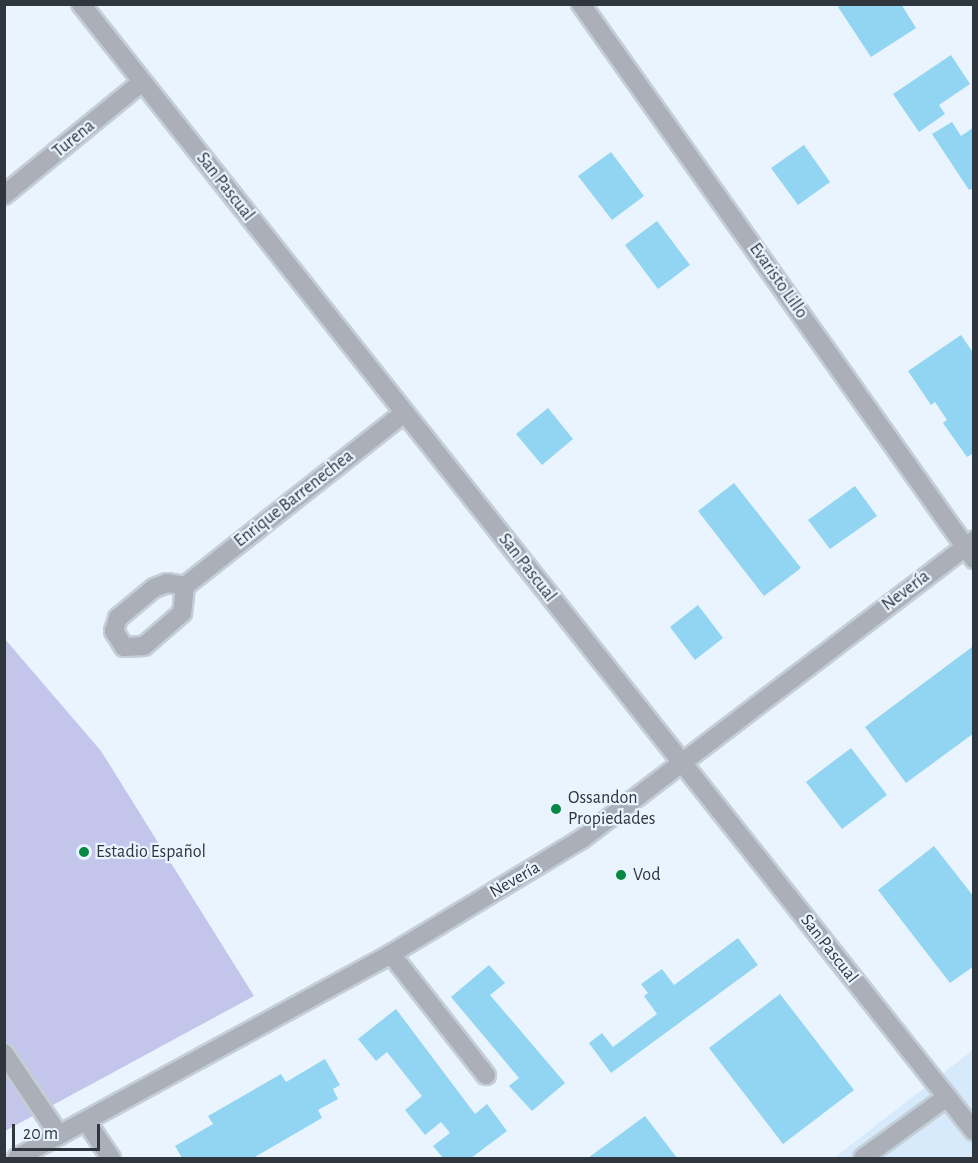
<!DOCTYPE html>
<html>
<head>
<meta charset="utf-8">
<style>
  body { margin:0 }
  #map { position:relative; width:978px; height:1163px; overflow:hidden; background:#e9f4fe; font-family:"Alegreya Sans",sans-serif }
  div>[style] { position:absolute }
  .built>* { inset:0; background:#d6eafb }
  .green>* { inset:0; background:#c3c5ea }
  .building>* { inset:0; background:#92d5f3 }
  .roads { filter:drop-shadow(2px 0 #c4ced7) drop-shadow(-2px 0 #c4ced7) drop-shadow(0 2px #c4ced7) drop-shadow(0 -2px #c4ced7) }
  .minor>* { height:18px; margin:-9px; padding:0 9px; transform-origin:9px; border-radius:9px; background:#abafb8 }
  .dots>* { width:16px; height:16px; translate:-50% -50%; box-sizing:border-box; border:3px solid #e9f4fe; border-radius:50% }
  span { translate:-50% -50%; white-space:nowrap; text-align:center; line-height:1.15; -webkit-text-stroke:4.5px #e9f4fe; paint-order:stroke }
  .street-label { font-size:18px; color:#2f363d }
  .poi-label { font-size:18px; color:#2f363d }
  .left { translate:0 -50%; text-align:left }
  .frame { position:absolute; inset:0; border:6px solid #2f363d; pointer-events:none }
  .scale { position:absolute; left:12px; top:1124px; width:88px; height:27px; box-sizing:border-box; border:3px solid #2f363d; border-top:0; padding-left:8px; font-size:18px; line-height:21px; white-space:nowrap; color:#2f363d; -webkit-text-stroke:4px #e9f4fe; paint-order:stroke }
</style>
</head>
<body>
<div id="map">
  <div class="built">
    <div style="clip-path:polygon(973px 1050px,973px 1158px,834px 1158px)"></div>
  </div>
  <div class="green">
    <div style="clip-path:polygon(4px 638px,101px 751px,254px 996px,5px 1131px)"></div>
  </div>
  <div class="building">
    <div style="clip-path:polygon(842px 4px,901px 4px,916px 28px,871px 57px,838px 7px)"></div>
    <div style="clip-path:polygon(951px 55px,970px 84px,939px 105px,945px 114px,919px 132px,893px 94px)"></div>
    <div style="clip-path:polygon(952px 122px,961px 136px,974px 127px,974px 188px,969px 190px,932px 134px)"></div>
    <div style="clip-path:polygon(804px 145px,830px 182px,798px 205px,771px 168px)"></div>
    <div style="clip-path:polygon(611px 152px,644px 196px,612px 220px,578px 176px)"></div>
    <div style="clip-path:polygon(657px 221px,690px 265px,658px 289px,625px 245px)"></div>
    <div style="clip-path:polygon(961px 335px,974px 354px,974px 453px,967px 457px,943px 423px,947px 420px,935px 402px,931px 405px,908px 371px)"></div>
    <div style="clip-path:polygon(548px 408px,573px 439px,542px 465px,516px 434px)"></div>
    <div style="clip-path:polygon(734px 483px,801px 568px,764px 596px,698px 511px)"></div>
    <div style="clip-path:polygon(855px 486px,877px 516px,830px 549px,808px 520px)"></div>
    <div style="clip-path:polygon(698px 605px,723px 638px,695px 660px,670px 627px)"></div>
    <div style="clip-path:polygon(972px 647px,974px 733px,906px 783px,865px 727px)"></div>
    <div style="clip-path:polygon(851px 748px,887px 795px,842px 829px,806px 782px)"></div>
    <div style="clip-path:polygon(934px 846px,974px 897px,974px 966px,950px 983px,878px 890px)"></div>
    <div style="clip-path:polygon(738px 938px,758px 965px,611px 1073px,589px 1043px,602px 1033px,613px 1047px,657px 1014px,644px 996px,648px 993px,641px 984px,662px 969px,674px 985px)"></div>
    <div style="clip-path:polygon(489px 965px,505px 983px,490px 995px,565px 1083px,532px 1111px,509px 1086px,519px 1078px,451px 997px)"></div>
    <div style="clip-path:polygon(780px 994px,854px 1090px,783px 1144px,709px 1048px)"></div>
    <div style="clip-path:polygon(396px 1009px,475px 1114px,487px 1104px,507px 1131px,471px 1158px,443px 1158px,433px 1146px,450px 1133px,441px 1122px,425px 1135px,405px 1110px,422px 1096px,387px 1052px,376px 1061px,358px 1039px)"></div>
    <div style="clip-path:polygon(325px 1059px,340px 1085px,333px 1089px,338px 1099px,318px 1110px,322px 1118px,253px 1158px,182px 1158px,175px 1146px,213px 1124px,208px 1116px,281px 1074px,286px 1082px)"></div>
    <div style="clip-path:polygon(645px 1116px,677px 1158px,588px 1158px)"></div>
  </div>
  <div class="roads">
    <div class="minor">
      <div style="left:81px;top:4px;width:1438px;rotate:51.61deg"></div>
      <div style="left:581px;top:4px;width:680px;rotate:54.7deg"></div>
      <div style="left:4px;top:195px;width:178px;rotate:-39.3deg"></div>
      <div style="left:167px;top:583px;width:18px;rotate:9deg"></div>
      <div style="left:185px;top:586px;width:27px;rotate:96deg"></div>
      <div style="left:182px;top:613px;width:50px;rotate:139deg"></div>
      <div style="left:144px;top:646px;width:20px;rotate:177deg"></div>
      <div style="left:124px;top:647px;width:19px;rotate:-122deg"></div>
      <div style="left:114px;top:631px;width:14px;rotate:-73deg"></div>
      <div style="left:118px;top:618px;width:47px;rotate:-39.8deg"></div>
      <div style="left:154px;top:588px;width:14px;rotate:-21deg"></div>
      <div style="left:185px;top:586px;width:279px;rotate:-38.3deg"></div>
      <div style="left:391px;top:954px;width:154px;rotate:51.9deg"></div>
      <div style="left:4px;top:1053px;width:99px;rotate:56.1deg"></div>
      <div style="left:86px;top:1121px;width:45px;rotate:56deg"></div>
      <div style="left:17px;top:1158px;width:426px;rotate:-28.6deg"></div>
      <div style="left:391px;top:954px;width:223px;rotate:-31.1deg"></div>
      <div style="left:582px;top:839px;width:493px;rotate:-37.3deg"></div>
      <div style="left:863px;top:1158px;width:104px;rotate:-36deg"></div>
    </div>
  </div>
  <div class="dots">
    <div style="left:556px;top:809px;background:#058843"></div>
    <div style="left:84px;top:852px;background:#058843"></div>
    <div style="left:621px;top:875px;background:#058843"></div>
  </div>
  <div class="street-label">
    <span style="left:74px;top:139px;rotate:-39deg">Turena</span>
    <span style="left:225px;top:187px;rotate:52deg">San Pascual</span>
    <span style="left:778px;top:281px;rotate:55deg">Evaristo Lillo</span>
    <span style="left:294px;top:499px;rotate:-38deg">Enrique Barrenechea</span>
    <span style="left:527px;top:568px;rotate:52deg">San Pascual</span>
    <span style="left:906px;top:591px;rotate:-37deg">Nevería</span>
    <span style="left:515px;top:880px;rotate:-30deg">Nevería</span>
    <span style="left:829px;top:949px;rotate:52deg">San Pascual</span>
  </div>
  <div class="poi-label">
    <span class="left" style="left:568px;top:809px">Ossandon<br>Propiedades</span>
    <span class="left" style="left:96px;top:852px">Estadio Español</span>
    <span class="left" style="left:633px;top:875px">Vod</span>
  </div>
  <div class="frame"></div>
  <div class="scale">20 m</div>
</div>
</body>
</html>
